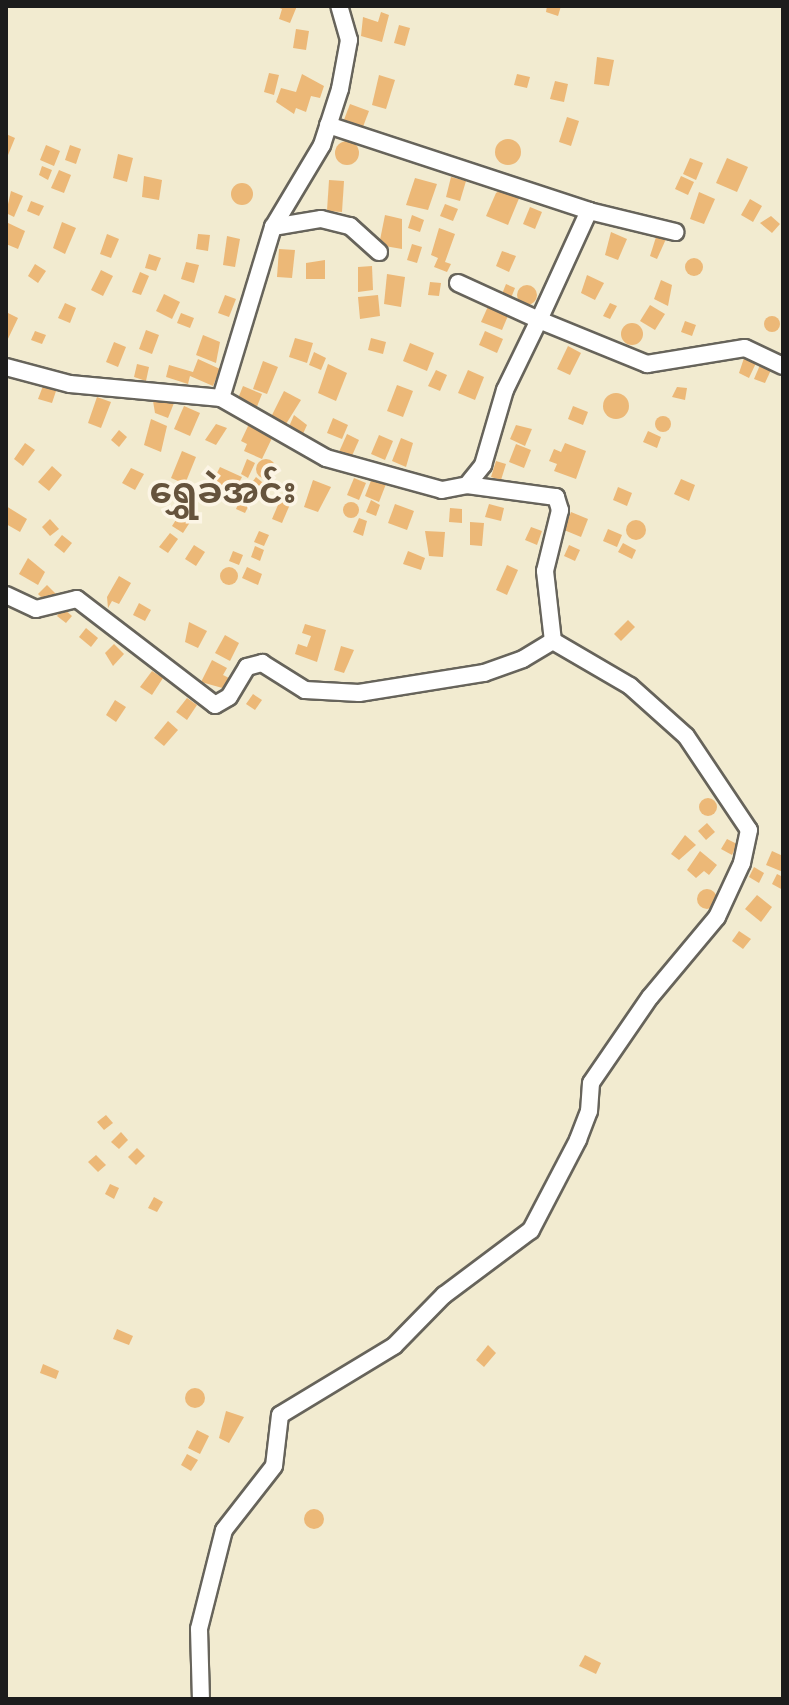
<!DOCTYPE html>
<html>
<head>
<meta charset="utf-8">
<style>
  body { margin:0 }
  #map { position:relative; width:789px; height:1705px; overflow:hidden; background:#f2ebd0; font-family:"Old Standard TT","Noto Sans Myanmar",serif }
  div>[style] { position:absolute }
  .building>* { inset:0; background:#ecb877 }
  .round { border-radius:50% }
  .roads { filter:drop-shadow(2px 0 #67645b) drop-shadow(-2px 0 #67645b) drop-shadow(0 2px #67645b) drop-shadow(0 -2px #67645b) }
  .minor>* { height:16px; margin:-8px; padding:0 8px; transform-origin:8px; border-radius:8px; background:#fff }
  span { translate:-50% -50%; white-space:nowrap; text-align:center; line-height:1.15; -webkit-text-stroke:7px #fcf5e5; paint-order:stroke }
  .quarter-label { font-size:36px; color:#65533c; font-weight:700 }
  .frame { position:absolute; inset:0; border:8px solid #1c1c1c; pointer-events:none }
</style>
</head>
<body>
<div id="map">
  <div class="building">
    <div style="clip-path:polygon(275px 6px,297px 6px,290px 23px,279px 19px,282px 9px)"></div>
    <div style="clip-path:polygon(547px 6px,561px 6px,558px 16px,546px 12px)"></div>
    <div style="clip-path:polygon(381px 12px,389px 15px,382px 42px,361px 36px,363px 17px,378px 22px)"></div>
    <div style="clip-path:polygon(399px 25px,410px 28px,405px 46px,394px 43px)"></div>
    <div style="clip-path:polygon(296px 29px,309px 31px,306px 50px,293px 48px)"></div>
    <div style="clip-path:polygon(597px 57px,614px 60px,609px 86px,594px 84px)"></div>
    <div style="clip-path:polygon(269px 73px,279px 75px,274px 95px,264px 92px)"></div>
    <div style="clip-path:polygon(302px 74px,324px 86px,320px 98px,311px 96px,306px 112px,296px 108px,294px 114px,276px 102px,281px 88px,296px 92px)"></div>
    <div style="clip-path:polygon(517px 74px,530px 77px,527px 88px,514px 85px)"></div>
    <div style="clip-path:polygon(379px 75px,395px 80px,386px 109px,372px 105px)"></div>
    <div style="clip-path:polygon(555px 81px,568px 84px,564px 102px,550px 99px)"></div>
    <div style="clip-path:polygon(350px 104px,369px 111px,361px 132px,342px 125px)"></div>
    <div style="clip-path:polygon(567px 117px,579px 121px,571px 146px,559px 142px)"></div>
    <div style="clip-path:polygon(6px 134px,15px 138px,6px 160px)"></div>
    <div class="round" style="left:495px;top:139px;width:26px;height:26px"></div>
    <div class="round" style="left:335px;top:141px;width:24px;height:24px"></div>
    <div style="clip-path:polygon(46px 145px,60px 151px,54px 166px,40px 160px)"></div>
    <div style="clip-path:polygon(70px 145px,81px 149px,76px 164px,65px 160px)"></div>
    <div style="clip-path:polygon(118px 154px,133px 158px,127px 182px,113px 178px)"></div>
    <div style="clip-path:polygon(690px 158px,703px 163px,696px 180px,683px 174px)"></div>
    <div style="clip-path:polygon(727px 158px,748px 167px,737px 192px,716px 183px)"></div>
    <div style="clip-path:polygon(42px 166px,52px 170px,48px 180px,39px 175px)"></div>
    <div style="clip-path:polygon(59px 170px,71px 175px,64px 193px,51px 188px)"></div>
    <div style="clip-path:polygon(144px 176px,162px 180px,159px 200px,142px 197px)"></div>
    <div style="clip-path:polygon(681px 176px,694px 182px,688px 195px,675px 189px)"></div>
    <div style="clip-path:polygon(451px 177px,466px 181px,460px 201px,446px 197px)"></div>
    <div style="clip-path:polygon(415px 178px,437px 184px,428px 210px,406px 205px)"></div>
    <div style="clip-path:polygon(329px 180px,344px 181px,342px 212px,327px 211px)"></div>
    <div class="round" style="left:231px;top:183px;width:22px;height:22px"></div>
    <div style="clip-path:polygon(503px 189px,520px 196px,508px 225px,486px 216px,496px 193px)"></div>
    <div style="clip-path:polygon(11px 191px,23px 196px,14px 217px,6px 213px)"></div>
    <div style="clip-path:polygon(699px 192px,715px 199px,704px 224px,690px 219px)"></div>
    <div style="clip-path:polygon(750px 199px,762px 206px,753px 222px,741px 215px)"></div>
    <div style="clip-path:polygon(31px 201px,44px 206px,39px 216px,27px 211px)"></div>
    <div style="clip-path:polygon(445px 204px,458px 209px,453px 221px,440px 216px)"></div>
    <div style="clip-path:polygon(530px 207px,542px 212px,535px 229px,523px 224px)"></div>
    <div style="clip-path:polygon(385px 215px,402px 219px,402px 249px,379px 245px)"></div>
    <div style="clip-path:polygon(412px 215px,424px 220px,420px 232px,408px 228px)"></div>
    <div style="clip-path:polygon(771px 216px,780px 224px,772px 233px,760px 223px)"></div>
    <div style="clip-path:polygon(6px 222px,25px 231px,18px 249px,6px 244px)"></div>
    <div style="clip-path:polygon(62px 222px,76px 228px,65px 254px,53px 248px)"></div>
    <div style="clip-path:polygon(439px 228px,455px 234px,445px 262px,451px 264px,447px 272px,434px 267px,438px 258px,431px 255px)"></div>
    <div style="clip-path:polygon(611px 232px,627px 239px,618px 260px,605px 255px)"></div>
    <div style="clip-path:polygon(107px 234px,119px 239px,111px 258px,100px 254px)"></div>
    <div style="clip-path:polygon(198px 234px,210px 235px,208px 251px,196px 249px)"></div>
    <div style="clip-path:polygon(657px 234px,666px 239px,657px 259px,650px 256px)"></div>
    <div style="clip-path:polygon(227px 236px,240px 239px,235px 267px,223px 265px)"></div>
    <div style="clip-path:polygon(412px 244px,422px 247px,417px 263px,407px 260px)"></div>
    <div style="clip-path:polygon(279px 249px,295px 250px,292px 278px,277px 277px)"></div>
    <div style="clip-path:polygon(502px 251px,516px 256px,509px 272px,496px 266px)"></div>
    <div style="clip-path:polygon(149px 254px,161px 258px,156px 271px,145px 268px)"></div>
    <div class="round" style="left:685px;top:258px;width:18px;height:18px"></div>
    <div style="clip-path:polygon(325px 260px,325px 279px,306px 279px,306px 263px)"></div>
    <div style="clip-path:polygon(186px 262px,199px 265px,194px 283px,181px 279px)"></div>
    <div style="clip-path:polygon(35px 264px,46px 271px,38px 283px,28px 276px)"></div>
    <div style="clip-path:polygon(372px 266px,373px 290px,358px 292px,358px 267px)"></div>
    <div style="clip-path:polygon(101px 270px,113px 276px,103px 296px,91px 290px)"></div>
    <div style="clip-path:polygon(140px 272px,149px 276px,141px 295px,132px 292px)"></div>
    <div style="clip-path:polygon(387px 274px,405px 277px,401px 307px,384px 304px)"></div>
    <div style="clip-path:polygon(587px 275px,604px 283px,595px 300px,581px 293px)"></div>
    <div style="clip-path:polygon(661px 280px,672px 285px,668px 306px,654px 299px)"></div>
    <div style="clip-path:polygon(430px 282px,441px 283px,439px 296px,428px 295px)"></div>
    <div style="clip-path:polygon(506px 284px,515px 288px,511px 298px,502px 294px)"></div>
    <div class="round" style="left:517px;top:285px;width:20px;height:20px"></div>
    <div style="clip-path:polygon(164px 294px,180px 302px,172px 319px,156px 311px)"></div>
    <div style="clip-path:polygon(225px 295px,236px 299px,229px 317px,218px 313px)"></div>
    <div style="clip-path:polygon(378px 295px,380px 316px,360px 319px,358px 297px)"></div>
    <div style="clip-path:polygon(490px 302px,510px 311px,502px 330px,481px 322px)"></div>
    <div style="clip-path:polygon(65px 303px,76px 308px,70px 323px,58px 318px)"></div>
    <div style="clip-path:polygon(610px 303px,617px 306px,610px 319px,603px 316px)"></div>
    <div style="clip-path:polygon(650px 305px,665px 314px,655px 330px,640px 321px)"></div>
    <div style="clip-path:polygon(6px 312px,18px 318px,6px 343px)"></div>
    <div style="clip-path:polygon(181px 313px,194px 318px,190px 328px,177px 323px)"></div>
    <div class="round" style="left:764px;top:316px;width:16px;height:16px"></div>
    <div style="clip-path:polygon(685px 321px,696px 325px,692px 336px,681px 332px)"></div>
    <div class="round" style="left:621px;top:323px;width:22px;height:22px"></div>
    <div style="clip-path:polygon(146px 330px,159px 335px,152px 354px,139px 349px)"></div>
    <div style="clip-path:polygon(35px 331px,46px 335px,42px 344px,31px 340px)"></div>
    <div style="clip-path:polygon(485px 331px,503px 339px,497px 353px,479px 345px)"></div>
    <div style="clip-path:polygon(203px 335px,220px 342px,216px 363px,196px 355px)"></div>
    <div style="clip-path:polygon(295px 338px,313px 343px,307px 363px,289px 357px)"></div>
    <div style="clip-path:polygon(371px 338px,386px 342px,383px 354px,368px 350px)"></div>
    <div style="clip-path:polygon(114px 342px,126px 347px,118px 367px,106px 362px)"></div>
    <div style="clip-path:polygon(410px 343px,434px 353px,427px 371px,403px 361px)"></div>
    <div style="clip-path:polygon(568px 346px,581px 353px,570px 375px,557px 369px)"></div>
    <div style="clip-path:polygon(314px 352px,326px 358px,321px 370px,309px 365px)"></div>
    <div style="clip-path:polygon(744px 358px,756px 363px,749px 378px,739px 373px)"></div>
    <div style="clip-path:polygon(198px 359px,220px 369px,213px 386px,190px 376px,188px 384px,166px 377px,169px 365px,193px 372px)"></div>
    <div style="clip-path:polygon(263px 361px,278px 367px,267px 394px,253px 389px)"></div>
    <div style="clip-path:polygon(137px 364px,149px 367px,146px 381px,134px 377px)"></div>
    <div style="clip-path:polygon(328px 364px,347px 373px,336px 401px,318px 393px)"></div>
    <div style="clip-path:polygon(760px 365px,771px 370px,765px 383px,754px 379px)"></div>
    <div style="clip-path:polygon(436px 370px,447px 375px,440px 391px,428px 386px)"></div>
    <div style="clip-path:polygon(468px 370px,484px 377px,475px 400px,458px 393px)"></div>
    <div style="clip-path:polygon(397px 385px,413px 391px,403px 417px,387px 411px)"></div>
    <div style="clip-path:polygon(43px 386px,56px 391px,52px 403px,38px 399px)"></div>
    <div style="clip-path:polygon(243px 386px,262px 394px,256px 409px,237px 401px)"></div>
    <div style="clip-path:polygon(677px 387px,687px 388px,685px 400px,672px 397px)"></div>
    <div style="clip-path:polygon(284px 391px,301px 400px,286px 424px,271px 417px)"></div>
    <div class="round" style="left:603px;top:393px;width:26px;height:26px"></div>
    <div style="clip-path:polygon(152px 395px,176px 398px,168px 418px,155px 413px)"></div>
    <div style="clip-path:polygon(97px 397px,111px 402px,101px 428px,88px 423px)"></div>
    <div style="clip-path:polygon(184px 406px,200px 413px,190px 436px,174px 429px)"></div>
    <div style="clip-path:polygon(573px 406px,588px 412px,583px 425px,568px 419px)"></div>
    <div style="clip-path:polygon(294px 415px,307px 425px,302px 436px,288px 429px)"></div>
    <div class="round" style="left:655px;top:416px;width:16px;height:16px"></div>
    <div style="clip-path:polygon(333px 418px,348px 425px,342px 439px,327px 433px)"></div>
    <div style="clip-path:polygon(151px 419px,167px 426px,161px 452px,144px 445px)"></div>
    <div style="clip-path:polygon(216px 424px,227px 428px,216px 445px,205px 440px)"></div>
    <div style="clip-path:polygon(249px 424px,273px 436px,262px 459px,244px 451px,247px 444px,241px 441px)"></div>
    <div style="clip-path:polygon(516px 425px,532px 429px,525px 446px,510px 439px)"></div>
    <div style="clip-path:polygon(119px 430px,127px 437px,119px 447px,111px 440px)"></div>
    <div style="clip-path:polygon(648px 431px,661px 437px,657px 448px,643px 442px)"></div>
    <div style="clip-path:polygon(347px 434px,359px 440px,351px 458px,339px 452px)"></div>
    <div style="clip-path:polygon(379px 435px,393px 441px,385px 460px,371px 454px)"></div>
    <div style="clip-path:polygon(401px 438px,413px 443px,406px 467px,392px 461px)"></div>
    <div style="clip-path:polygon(25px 443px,35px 450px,23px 466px,14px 459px)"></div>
    <div style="clip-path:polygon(565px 443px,586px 451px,576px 479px,554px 471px,557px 464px,549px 461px,554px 449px,561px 452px)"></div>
    <div style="clip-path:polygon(516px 444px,531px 450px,524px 468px,509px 462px)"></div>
    <div style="clip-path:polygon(182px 451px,196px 457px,185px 484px,171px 478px)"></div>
    <div style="clip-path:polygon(247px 459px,255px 463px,248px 478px,241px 474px)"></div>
    <div class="round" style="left:256px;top:459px;width:20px;height:20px"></div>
    <div style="clip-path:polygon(496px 461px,506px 464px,501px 480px,491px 477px)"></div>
    <div style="clip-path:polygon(52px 466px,62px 475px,49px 491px,38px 482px)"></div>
    <div style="clip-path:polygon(220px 467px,242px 477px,232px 496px,211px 485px)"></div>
    <div style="clip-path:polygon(131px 468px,144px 474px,135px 490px,122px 483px)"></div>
    <div style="clip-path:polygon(256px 477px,268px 487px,256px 502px,245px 492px)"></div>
    <div style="clip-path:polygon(354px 478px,366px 483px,359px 500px,347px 495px)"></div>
    <div style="clip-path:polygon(372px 478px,386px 484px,379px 502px,365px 496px)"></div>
    <div style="clip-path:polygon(681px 479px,695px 485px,689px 501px,674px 494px)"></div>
    <div style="clip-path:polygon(313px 480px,331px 487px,318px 512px,304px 507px)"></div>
    <div style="clip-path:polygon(618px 487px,632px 493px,627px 506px,613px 500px)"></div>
    <div style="clip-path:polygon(209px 489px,223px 495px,219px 503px,206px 497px)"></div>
    <div style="clip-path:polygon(242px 496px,251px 501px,245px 513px,236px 509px)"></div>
    <div style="clip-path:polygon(281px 498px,291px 502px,282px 523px,272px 519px)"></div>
    <div style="clip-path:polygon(371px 500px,380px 505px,376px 516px,366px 512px)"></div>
    <div class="round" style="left:343px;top:502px;width:16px;height:16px"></div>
    <div style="clip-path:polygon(395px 504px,414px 511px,407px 530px,388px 523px)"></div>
    <div style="clip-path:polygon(489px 504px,504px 508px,501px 521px,485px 517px)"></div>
    <div style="clip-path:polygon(6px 506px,27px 519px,20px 532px,6px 524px)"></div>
    <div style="clip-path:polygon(450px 508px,462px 509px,462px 523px,449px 522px)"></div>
    <div style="clip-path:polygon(183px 509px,194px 516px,183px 533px,172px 526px)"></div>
    <div style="clip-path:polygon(571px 512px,588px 519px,581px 537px,564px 530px)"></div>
    <div style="clip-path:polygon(359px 518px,367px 521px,363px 536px,353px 532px)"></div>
    <div style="clip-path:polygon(50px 519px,59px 529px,50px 536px,42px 527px)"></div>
    <div class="round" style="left:626px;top:520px;width:20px;height:20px"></div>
    <div style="clip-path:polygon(470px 522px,484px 523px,482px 546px,470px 545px)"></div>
    <div style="clip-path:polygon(531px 527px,542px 531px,537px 545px,525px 540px)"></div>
    <div style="clip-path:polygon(608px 529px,622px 535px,617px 547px,603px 541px)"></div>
    <div style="clip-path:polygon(259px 531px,269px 535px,264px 546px,254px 542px)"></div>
    <div style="clip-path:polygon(425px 531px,445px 532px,443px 557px,429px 556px)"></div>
    <div style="clip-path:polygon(170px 533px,178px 539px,168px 553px,159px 547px)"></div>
    <div style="clip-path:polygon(62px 535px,72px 543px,64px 553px,54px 545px)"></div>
    <div style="clip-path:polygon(623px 543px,636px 550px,632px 559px,618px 552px)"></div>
    <div style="clip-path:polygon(194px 545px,205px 552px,196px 566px,185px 559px)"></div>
    <div style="clip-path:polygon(569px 545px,580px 550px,575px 561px,564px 556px)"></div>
    <div style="clip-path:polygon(255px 546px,264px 550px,260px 561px,251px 557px)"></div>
    <div style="clip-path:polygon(233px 551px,243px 555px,239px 565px,229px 561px)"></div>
    <div style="clip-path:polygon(408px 551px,425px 558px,421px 570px,403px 564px)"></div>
    <div style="clip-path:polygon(28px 558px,45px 572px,38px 585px,19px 574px)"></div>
    <div style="clip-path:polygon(507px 565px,518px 570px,507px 595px,496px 590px)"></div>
    <div style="clip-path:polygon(247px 567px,262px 574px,258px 585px,242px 578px)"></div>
    <div class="round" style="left:220px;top:567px;width:18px;height:18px"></div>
    <div style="clip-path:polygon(119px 576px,131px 583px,119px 604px,112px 601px,108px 608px,107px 597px)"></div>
    <div style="clip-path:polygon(47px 585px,56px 594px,47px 603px,38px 594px)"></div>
    <div style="clip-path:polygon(139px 603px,151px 610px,145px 621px,133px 615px)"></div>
    <div style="clip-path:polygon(63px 608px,72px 616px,66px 623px,57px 616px)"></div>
    <div style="clip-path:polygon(628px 620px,635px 627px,621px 641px,614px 634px)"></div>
    <div style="clip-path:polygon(189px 622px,207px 631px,198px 648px,185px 642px)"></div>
    <div style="clip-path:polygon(305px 624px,326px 630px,317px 662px,295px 654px,298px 644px,307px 647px,311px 636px,302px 633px)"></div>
    <div style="clip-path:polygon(86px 628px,98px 638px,91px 647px,79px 637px)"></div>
    <div style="clip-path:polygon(225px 635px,239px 643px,230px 661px,215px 653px)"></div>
    <div style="clip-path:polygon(114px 644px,124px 654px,113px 666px,105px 653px)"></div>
    <div style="clip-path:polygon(341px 646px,354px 650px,344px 673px,334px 670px)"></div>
    <div style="clip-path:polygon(212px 660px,227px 668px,223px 675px,231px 679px,226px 689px,201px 682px)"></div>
    <div style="clip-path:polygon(152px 671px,163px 678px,152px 695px,140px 687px)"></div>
    <div style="clip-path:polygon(253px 694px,262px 700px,255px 710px,246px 704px)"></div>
    <div style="clip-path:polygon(187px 698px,197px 705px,187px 720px,176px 712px)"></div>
    <div style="clip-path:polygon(115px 700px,126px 707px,116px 722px,106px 715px)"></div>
    <div style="clip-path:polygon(168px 721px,178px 730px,164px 746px,154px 738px)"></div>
    <div class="round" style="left:699px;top:798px;width:18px;height:18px"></div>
    <div style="clip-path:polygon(707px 823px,715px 832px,706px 840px,698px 831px)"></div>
    <div style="clip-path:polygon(685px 835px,696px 845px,679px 860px,671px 854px)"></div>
    <div style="clip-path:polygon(727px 839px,737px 844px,732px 855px,721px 849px)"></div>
    <div style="clip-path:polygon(700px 851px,717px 865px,709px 875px,704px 871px,696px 878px,687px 870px)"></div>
    <div style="clip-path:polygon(772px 851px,783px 856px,783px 872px,766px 865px)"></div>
    <div style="clip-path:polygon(754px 867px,764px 873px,759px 883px,749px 877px)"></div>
    <div style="clip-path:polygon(777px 874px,783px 877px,783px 890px,772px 884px)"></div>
    <div class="round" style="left:697px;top:889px;width:20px;height:20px"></div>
    <div style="clip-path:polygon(757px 895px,772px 907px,761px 922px,745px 909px)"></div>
    <div style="clip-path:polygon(739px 931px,751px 939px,743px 949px,732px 941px)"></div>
    <div style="clip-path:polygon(106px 1115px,113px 1123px,104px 1130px,97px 1122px)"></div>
    <div style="clip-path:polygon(121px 1132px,128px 1140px,119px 1149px,111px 1142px)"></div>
    <div style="clip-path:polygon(137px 1148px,145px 1156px,136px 1165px,128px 1157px)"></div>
    <div style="clip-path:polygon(96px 1155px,106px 1165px,98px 1172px,88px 1162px)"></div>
    <div style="clip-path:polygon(110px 1184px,119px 1188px,114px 1199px,105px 1194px)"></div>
    <div style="clip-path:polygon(154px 1197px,163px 1202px,157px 1212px,148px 1208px)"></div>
    <div style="clip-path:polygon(117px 1329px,133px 1336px,129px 1345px,113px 1339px)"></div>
    <div style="clip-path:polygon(488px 1345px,496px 1353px,484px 1367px,476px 1360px)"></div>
    <div style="clip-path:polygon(43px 1364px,59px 1371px,56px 1379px,40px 1373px)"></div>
    <div class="round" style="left:185px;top:1388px;width:20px;height:20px"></div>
    <div style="clip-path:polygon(226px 1411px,244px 1417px,229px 1443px,219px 1438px)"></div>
    <div style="clip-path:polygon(197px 1430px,209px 1436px,200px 1454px,188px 1448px)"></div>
    <div style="clip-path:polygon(187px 1454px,198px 1460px,191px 1471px,181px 1465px)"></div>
    <div class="round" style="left:304px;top:1509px;width:20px;height:20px"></div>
    <div style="clip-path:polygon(585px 1655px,601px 1663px,596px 1674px,579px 1666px)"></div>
  </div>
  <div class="roads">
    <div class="minor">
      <div style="left:328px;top:125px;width:275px;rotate:18.2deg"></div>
      <div style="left:589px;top:211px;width:89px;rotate:13.7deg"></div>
      <div style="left:273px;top:227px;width:49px;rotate:-9.5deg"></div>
      <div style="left:321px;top:219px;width:30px;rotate:14deg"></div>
      <div style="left:350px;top:226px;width:39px;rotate:42deg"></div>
      <div style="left:458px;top:283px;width:89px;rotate:24.6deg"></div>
      <div style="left:539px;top:320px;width:120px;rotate:-65.4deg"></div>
      <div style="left:6px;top:367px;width:66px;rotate:14.9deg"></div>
      <div style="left:70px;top:384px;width:152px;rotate:5.3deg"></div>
      <div style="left:221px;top:398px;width:121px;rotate:29.7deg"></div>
      <div style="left:326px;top:458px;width:120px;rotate:15.4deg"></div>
      <div style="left:442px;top:490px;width:25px;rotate:-11deg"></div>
      <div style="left:467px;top:485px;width:26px;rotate:-51deg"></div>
      <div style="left:483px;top:465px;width:78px;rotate:-73.7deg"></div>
      <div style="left:505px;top:390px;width:78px;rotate:-64.1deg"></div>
      <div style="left:539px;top:320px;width:117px;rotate:22.2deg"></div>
      <div style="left:647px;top:364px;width:99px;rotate:-9.3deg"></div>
      <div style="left:745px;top:348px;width:42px;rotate:25.3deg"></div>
      <div style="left:221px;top:398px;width:179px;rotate:-73.1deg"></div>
      <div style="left:273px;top:227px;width:96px;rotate:-59.1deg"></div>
      <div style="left:322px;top:145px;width:59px;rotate:-72.2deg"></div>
      <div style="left:340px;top:89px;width:50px;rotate:-79.6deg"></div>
      <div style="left:349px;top:40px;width:35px;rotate:-106deg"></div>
      <div style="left:467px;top:485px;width:90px;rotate:7.7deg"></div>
      <div style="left:556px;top:497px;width:14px;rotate:73deg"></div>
      <div style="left:560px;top:510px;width:63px;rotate:103.8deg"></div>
      <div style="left:545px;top:571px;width:70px;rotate:83.5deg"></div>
      <div style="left:6px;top:595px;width:33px;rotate:25deg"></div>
      <div style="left:36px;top:609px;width:42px;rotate:-13.7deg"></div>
      <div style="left:77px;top:599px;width:174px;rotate:37.5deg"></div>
      <div style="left:215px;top:705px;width:16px;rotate:-30deg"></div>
      <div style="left:229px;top:697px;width:35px;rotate:-59deg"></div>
      <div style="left:247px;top:667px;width:16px;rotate:-15deg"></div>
      <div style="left:262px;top:663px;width:51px;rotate:32.1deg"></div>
      <div style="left:305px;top:690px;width:54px;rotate:3.2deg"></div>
      <div style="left:359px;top:693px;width:127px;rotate:-9.1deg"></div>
      <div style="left:484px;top:673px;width:41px;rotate:-19.7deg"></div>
      <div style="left:523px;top:659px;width:35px;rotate:-31deg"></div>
      <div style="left:553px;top:641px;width:89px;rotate:30.3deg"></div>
      <div style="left:630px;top:686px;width:75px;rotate:41.8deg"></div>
      <div style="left:686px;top:736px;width:113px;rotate:56.2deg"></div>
      <div style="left:749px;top:830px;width:34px;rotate:102deg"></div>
      <div style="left:742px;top:863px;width:60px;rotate:114.8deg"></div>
      <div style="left:717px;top:917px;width:104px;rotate:129.9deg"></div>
      <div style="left:650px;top:997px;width:104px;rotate:124.5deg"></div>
      <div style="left:591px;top:1083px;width:28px;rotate:94deg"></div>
      <div style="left:589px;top:1111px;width:31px;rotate:111deg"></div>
      <div style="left:578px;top:1140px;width:102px;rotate:117.6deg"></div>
      <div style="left:531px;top:1230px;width:109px;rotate:143.2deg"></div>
      <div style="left:444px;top:1295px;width:71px;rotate:134.4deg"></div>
      <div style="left:394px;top:1346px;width:133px;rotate:148.8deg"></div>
      <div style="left:280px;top:1415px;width:51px;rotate:96.7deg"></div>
      <div style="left:274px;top:1466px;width:81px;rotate:128deg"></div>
      <div style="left:224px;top:1530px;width:102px;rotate:104.2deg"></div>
      <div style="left:199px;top:1629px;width:70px;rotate:88.4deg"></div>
    </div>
  </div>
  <div class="quarter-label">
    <span style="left:223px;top:495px">ရွှေခဲအင်း</span>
  </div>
  <div class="frame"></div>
</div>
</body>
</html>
